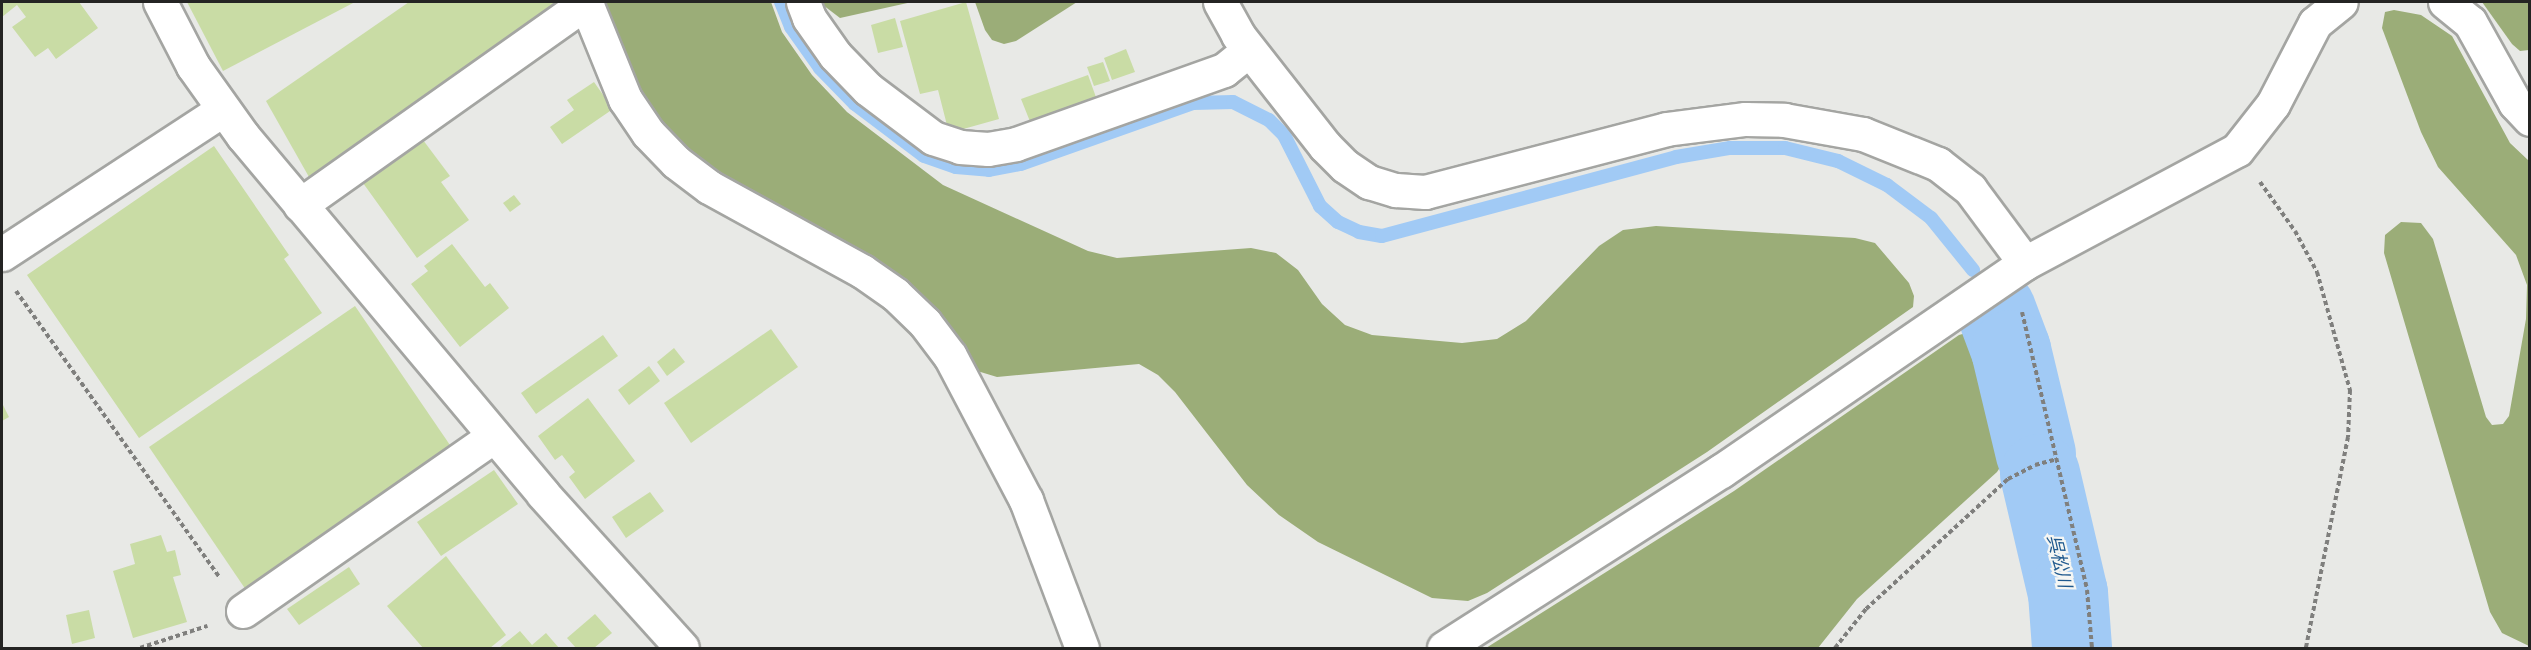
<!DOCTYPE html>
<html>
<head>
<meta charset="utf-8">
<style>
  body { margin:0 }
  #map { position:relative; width:2531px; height:650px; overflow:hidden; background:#e8e9e6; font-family:Ubuntu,"Noto Sans JP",sans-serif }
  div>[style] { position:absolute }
  .forest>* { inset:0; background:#9bad78 }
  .stream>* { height:14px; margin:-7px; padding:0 7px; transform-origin:7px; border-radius:7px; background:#a1caf5 }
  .river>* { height:80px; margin:-40px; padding:0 40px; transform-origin:40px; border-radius:40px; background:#a1caf5 }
  .building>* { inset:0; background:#c9dca5 }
  .path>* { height:4px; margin-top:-2px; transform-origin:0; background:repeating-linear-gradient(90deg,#7f7f7d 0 4.5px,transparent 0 7.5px) }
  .roads { filter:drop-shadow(2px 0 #a4a5a2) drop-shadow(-2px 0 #a4a5a2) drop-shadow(0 2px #a4a5a2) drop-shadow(0 -2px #a4a5a2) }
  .minor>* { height:33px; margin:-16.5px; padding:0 16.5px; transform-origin:16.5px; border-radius:16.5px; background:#fff }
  span { translate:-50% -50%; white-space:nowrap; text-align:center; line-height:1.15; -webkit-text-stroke:4.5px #f5f6f3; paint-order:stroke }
  .water-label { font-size:18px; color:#1f598e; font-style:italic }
  .frame { position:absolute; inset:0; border:3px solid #242423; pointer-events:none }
</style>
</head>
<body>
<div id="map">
  <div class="forest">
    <div style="clip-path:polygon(605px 2px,771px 2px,782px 32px,812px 75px,847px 112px,943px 185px,1088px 251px,1117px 258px,1251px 248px,1276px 253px,1298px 270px,1322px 304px,1345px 325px,1372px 335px,1462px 343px,1497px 339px,1526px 321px,1599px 246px,1623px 230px,1656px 226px,1855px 238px,1875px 243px,1909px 283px,1914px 296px,1913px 307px,1707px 452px,1487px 593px,1468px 601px,1432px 598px,1318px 542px,1279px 515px,1247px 485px,1175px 392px,1158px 375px,1139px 364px,997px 377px,974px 370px,716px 176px,658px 124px,637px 92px)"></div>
    <div style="clip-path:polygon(819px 2px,912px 2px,840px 18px)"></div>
    <div style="clip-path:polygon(975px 2px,1077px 2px,1016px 41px,1004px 44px,992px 40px,985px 30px)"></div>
    <div style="clip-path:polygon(2482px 2px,2529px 2px,2529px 50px,2520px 51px,2512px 44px)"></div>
    <div style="clip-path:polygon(2394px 10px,2421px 15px,2452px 36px,2510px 143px,2529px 161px,2529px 646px,2502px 633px,2490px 612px,2384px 253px,2385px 235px,2401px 222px,2421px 223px,2433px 239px,2486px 417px,2492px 425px,2503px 424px,2509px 416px,2526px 319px,2527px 285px,2516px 255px,2438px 167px,2421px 132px,2382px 28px,2385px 12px)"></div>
    <div style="clip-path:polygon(1973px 331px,1986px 336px,1995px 352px,2010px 419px,2006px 458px,1997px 472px,1857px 599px,1818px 648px,1486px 648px,1734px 491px,1959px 335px)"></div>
  </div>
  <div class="stream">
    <div style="left:781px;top:2px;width:27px;rotate:68deg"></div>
    <div style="left:791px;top:27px;width:50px;rotate:54.7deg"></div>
    <div style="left:820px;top:68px;width:50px;rotate:45.8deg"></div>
    <div style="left:855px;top:104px;width:86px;rotate:37deg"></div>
    <div style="left:924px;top:156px;width:34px;rotate:19deg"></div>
    <div style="left:956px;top:167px;width:33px;rotate:5deg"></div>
    <div style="left:989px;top:170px;width:33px;rotate:-11deg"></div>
    <div style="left:1021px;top:164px;width:182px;rotate:-19.5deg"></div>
    <div style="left:1193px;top:103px;width:40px;rotate:-1.4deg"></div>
    <div style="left:1233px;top:102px;width:40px;rotate:26.6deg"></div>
    <div style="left:1269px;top:120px;width:21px;rotate:45deg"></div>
    <div style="left:1284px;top:135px;width:80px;rotate:63.1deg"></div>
    <div style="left:1320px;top:206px;width:24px;rotate:42deg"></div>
    <div style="left:1338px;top:222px;width:23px;rotate:25deg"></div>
    <div style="left:1359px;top:232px;width:23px;rotate:10deg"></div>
    <div style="left:1382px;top:236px;width:304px;rotate:-15deg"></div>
    <div style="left:1676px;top:157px;width:55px;rotate:-9.5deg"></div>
    <div style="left:1730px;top:148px;width:55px"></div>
    <div style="left:1785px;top:148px;width:55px;rotate:13.8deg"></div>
    <div style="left:1838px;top:161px;width:55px;rotate:26.1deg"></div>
    <div style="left:1887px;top:185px;width:55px;rotate:36.9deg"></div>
    <div style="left:1931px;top:218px;width:67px;rotate:51.1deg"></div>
  </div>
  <div class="river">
    <div style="left:1996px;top:310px;width:43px;rotate:69.4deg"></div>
    <div style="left:2011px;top:350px;width:107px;rotate:76.5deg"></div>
    <div style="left:2040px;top:474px;width:122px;rotate:76.8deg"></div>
    <div style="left:2068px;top:593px;width:55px;rotate:85.8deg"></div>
  </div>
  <div class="building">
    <div style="clip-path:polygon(2px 2px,79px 2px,98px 28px,56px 59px,48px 48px,35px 57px,12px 27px,26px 17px,17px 5px,2px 17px)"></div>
    <div style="clip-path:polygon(187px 2px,355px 2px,223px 71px)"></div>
    <div style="clip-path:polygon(409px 2px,562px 2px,309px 177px,266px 101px)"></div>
    <div style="clip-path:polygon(966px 2px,999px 119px,949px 133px,938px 90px,920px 94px,900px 21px)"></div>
    <div style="clip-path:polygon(895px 18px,903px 47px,878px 53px,871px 25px)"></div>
    <div style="clip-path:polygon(1126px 49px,1135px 72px,1112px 80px,1104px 58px)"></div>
    <div style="clip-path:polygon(1103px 62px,1110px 81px,1094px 86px,1087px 67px)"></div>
    <div style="clip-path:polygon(1088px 75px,1097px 100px,1031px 124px,1021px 99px)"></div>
    <div style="clip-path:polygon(594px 82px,613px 109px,562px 144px,550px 127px,574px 110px,567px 100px)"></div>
    <div style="clip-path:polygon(423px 140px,450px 176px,441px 182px,469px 220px,417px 258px,363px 183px)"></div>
    <div style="clip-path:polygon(214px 146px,289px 255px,284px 259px,322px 313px,139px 438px,27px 275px)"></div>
    <div style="clip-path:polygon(514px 195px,521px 204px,510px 212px,503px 203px)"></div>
    <div style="clip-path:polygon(452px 244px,485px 287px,490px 283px,509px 308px,460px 347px,411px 284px,428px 271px,424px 266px)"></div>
    <div style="clip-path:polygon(355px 306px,452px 448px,246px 590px,149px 447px)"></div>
    <div style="clip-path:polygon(771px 329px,798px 367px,691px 443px,664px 403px)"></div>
    <div style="clip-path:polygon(603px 335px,618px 356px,536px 414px,521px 393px)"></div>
    <div style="clip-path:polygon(674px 348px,685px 362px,667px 376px,657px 362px)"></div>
    <div style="clip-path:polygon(649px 366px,660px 381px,629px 405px,618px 390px)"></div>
    <div style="clip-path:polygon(588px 398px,635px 461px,585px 499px,569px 477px,575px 472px,562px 455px,555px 460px,538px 436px)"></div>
    <div style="clip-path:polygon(2px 403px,9px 417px,2px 421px)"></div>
    <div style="clip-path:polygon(494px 470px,518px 504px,441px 556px,417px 522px)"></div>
    <div style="clip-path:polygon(650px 492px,664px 511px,626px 538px,612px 517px)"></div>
    <div style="clip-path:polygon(161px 535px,167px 552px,175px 550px,181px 575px,173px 577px,187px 622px,133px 638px,113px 571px,135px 564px,130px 544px)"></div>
    <div style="clip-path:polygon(446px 556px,506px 635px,490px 648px,423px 648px,387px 606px)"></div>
    <div style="clip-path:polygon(349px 567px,360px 584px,299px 625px,287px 609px)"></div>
    <div style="clip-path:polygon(89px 610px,95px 638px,72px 644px,66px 615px)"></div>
    <div style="clip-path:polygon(595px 614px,612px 633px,594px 648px,576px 648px,567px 638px)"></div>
    <div style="clip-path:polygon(520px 631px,532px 645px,546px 633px,559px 648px,499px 648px)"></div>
  </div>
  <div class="path">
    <div style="left:2260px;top:182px;width:60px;rotate:54.5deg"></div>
    <div style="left:2295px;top:231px;width:47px;rotate:61.8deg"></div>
    <div style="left:2317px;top:272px;width:123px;rotate:74.4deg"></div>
    <div style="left:2350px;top:390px;width:47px;rotate:92.4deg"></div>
    <div style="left:2348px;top:437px;width:215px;rotate:101.3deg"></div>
    <div style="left:16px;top:291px;width:352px;rotate:54.6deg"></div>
    <div style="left:2022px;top:312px;width:285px;rotate:76.8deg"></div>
    <div style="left:2087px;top:590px;width:58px;rotate:85.1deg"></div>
    <div style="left:140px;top:648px;width:71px;rotate:-18.2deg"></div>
    <div style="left:1835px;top:648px;width:50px;rotate:-51.5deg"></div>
    <div style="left:1866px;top:609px;width:193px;rotate:-42.5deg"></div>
    <div style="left:2008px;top:479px;width:30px;rotate:-27deg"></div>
    <div style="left:2035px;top:465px;width:23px;rotate:-15deg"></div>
  </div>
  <div class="roads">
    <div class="minor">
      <div style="left:160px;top:2px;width:72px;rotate:62.7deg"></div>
      <div style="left:193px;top:66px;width:86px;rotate:54.5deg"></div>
      <div style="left:243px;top:136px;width:467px;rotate:50deg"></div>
      <div style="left:543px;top:494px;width:207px;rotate:47.9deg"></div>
      <div style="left:803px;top:2px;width:17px;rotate:69deg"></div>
      <div style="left:809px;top:18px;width:45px;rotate:54.9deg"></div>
      <div style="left:835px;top:55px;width:47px;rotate:45.9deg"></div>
      <div style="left:868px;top:89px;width:81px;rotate:37deg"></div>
      <div style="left:933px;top:138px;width:28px;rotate:18deg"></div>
      <div style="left:960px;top:147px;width:28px;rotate:4deg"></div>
      <div style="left:988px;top:149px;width:28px;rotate:-10deg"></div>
      <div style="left:1016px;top:144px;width:221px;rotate:-19.6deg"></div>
      <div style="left:1224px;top:70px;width:32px;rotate:-39deg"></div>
      <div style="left:1220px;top:2px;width:38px;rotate:61deg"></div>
      <div style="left:1238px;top:35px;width:141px;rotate:51.9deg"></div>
      <div style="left:1325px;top:146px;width:28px;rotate:45deg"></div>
      <div style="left:1345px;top:166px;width:29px;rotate:34deg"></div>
      <div style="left:1369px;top:182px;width:28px;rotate:17deg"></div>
      <div style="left:1396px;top:190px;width:29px;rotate:4deg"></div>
      <div style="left:1425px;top:192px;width:249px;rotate:-14.6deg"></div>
      <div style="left:1666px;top:129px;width:80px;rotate:-7.2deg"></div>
      <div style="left:1745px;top:119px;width:39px;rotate:1deg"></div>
      <div style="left:1784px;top:120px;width:80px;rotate:10deg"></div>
      <div style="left:1863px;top:134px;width:81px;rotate:21.8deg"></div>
      <div style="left:1938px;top:164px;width:41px;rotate:38deg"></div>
      <div style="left:1970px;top:189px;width:92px;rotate:53.4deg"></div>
      <div style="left:2445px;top:2px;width:32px;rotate:39deg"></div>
      <div style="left:2470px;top:22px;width:93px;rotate:60.9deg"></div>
      <div style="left:2515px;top:103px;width:22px;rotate:47deg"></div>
      <div style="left:586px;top:3px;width:104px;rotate:67.9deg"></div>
      <div style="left:625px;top:99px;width:41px;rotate:55.9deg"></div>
      <div style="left:648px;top:133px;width:40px;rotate:46deg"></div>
      <div style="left:676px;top:162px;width:41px;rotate:37.1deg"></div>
      <div style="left:709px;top:187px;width:175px;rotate:28.8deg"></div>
      <div style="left:862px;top:271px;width:40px;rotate:34.9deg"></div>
      <div style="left:895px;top:294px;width:42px;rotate:44deg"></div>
      <div style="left:925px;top:323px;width:41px;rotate:52.9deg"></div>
      <div style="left:950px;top:356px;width:163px;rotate:62.2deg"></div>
      <div style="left:1026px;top:500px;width:158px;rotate:69.3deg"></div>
      <div style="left:300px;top:205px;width:352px;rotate:-35.3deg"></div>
      <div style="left:2px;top:254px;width:263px;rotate:-33.2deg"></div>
      <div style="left:243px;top:611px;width:306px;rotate:-34.9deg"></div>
      <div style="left:1444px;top:648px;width:329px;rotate:-32.6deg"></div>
      <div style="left:1721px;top:471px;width:368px;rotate:-34.4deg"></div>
      <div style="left:2025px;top:263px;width:240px;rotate:-28.1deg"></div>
      <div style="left:2237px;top:150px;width:58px;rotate:-52deg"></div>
      <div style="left:2273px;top:104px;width:91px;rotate:-62.6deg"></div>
      <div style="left:2315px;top:23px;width:33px;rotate:-39deg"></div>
    </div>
  </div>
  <div class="water-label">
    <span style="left:2060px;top:561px;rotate:77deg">呉松川</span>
  </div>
  <div class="frame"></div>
</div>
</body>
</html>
